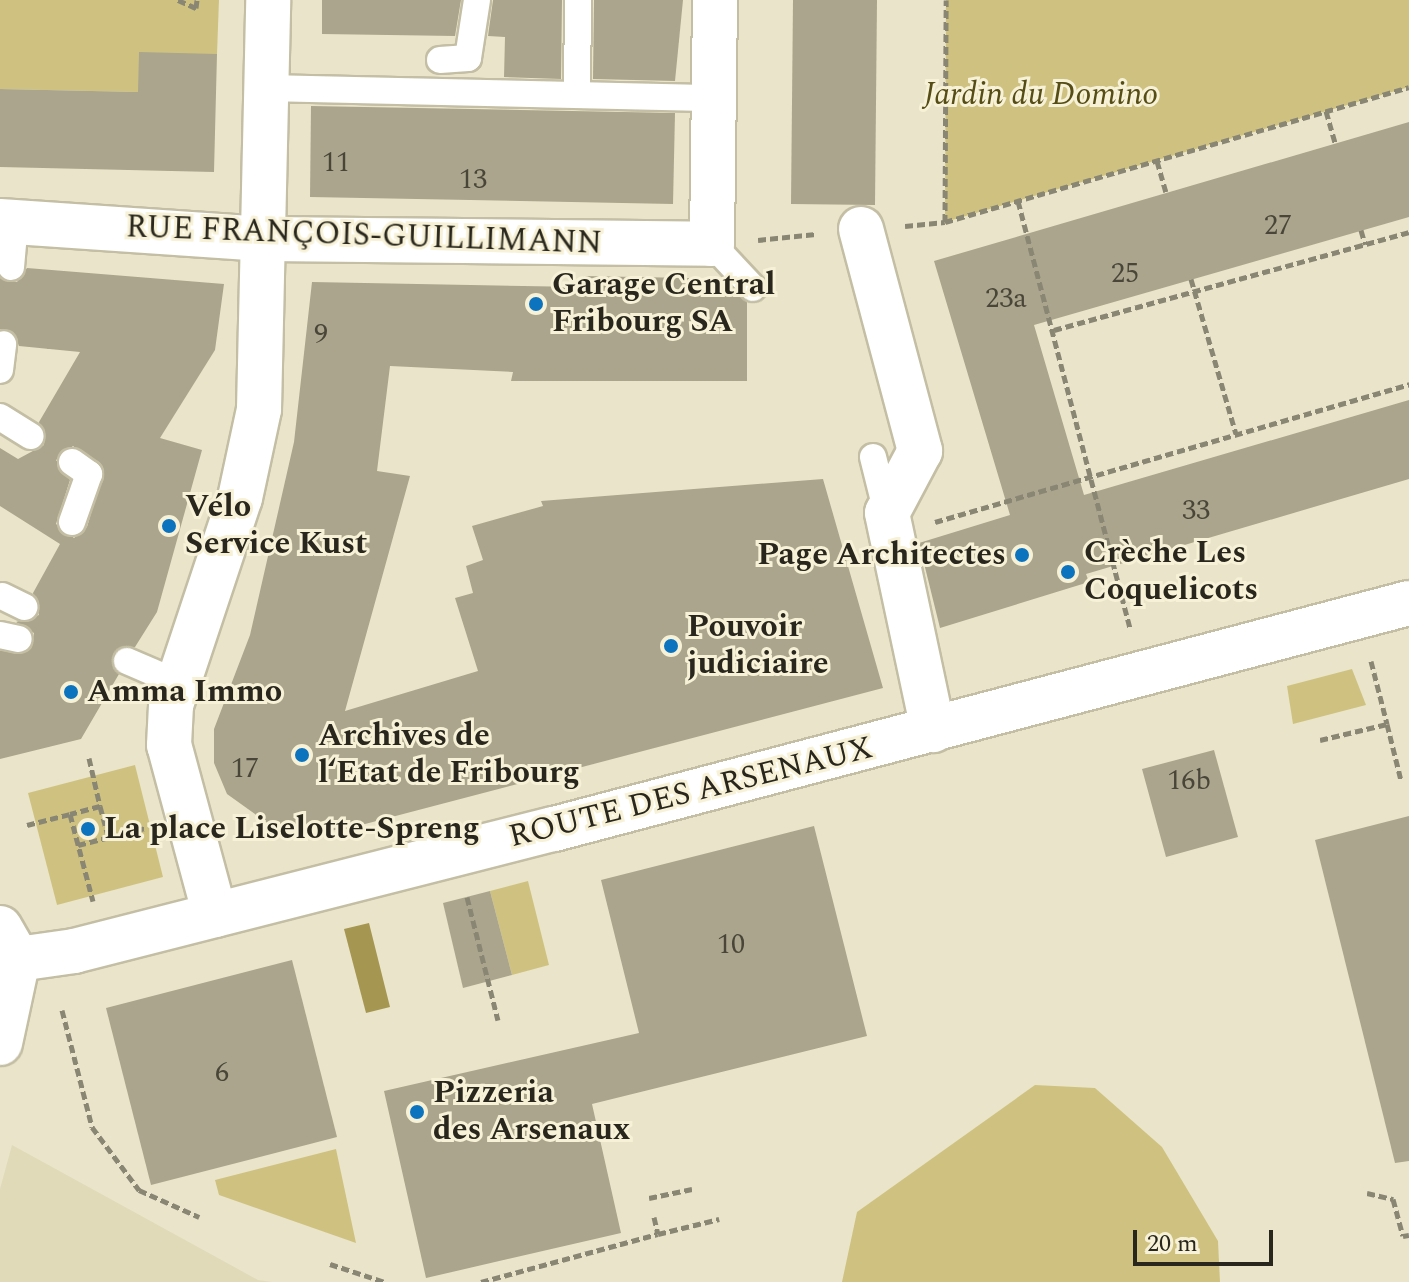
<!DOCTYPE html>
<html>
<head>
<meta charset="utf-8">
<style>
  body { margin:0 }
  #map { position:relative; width:1409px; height:1282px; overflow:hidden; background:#eae5ca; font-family:Spectral,serif }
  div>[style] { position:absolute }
  .built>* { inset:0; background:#e1dab8 }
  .green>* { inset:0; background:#cfc280 }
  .water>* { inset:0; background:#a59751 }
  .building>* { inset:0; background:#aaa58c }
  .path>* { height:5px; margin-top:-2.5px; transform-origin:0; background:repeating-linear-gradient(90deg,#8a8674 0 8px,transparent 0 12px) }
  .roads { filter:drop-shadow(2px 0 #c3bea4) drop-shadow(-2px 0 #c3bea4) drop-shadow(0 2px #c3bea4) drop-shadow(0 -2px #c3bea4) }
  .lane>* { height:26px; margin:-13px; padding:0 13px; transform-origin:13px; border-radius:13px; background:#fff }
  .street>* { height:44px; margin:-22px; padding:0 22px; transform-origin:22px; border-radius:22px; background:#fff }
  .secondary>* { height:44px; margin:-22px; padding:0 22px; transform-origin:22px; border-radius:22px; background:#fff }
  .dots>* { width:22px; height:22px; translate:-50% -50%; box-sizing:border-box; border:4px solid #f7f2d7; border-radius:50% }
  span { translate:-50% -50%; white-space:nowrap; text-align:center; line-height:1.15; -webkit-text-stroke:6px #f7f2d7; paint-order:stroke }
  .number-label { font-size:28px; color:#494639 }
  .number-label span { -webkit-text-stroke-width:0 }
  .park-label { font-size:32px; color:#564c15; font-style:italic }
  .street-label { font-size:32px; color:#29271d }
  .poi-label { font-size:32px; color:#29271d; font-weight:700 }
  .left { translate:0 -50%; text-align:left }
  .right { translate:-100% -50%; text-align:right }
  .scale { position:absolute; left:1133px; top:1230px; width:140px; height:36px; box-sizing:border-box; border:4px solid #29271d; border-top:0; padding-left:10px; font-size:24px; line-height:28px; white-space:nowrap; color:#29271d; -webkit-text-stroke:6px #f7f2d7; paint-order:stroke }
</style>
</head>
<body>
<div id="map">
  <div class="built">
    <div style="clip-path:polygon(12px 1145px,258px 1280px,272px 1282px,0 1282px,0 1189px)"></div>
  </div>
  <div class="green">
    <div style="clip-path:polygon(0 0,219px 0,217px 54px,138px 92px,0 89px)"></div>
    <div style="clip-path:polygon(946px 0,1409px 0,1409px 87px,945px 222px)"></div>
    <div style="clip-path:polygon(1352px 669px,1366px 705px,1293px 724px,1287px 686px)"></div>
    <div style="clip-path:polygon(135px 765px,163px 877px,57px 905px,28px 793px)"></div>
    <div style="clip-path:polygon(528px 881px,549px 965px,512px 975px,490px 891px)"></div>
    <div style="clip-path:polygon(1035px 1085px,1095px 1088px,1162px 1147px,1218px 1241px,1220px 1282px,842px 1282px,857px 1212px)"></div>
    <div style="clip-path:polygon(336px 1149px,356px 1243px,219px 1195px,215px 1180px)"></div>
  </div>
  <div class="water">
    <div style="clip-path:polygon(369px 923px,390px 1007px,366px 1013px,344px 929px)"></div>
  </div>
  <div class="building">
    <div style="clip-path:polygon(322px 0,461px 0,455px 36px,322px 34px)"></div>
    <div style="clip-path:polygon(493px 0,562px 0,561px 79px,504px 77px,505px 37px,488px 36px)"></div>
    <div style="clip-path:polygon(594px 0,683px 0,675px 81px,593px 79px)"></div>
    <div style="clip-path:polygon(793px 0,877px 0,875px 205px,791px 204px)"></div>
    <div style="clip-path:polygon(139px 52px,217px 54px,214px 172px,0 167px,0 89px,138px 92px)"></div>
    <div style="clip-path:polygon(311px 106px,675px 113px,673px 204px,310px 197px)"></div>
    <div style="clip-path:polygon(1409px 122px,1409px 217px,1034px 325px,1084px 495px,1409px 400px,1409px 479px,1086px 574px,1089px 582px,940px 628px,919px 543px,1010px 515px,934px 261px)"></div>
    <div style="clip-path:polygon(evenodd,27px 268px,224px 284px,215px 350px,160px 438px,202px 450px,157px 612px,135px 647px,113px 654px,119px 674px,81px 739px,0 759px,0 651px,31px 649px,34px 633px,16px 622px,39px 615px,33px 593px,60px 544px,0 506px,0 448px,18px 459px,44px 445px,39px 422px,80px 352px,19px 346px,13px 332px,0 329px,0 278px,17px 282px,27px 268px,73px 446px,104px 470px,87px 527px,74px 538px,56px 524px,70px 480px,56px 460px,73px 446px)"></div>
    <div style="clip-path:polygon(583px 276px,689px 278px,688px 287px,730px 287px,747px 302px,747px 381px,511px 381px,513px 372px,390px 366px,377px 471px,410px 476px,345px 711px,478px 671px,455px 598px,473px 593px,466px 566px,483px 560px,472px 526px,543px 506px,541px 501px,823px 479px,883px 688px,346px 829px,284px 835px,227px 794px,214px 763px,214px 729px,250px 635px,294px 442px,312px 282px,582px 287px)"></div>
    <div style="clip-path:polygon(1214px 750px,1238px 837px,1166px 857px,1142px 769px)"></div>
    <div style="clip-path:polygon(1409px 816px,1409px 1161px,1395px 1163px,1315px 840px)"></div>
    <div style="clip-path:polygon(814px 826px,867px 1036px,592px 1104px,621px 1233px,426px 1278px,384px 1091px,639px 1033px,601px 880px)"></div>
    <div style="clip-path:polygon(490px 891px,512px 975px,463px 988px,443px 903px)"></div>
    <div style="clip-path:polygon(292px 960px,337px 1137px,151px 1185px,106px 1008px)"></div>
  </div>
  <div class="path">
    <div style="left:178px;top:0;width:20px;rotate:24deg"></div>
    <div style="left:196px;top:8px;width:8px;rotate:-83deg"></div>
    <div style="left:1326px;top:111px;width:33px;rotate:74deg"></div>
    <div style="left:1157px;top:161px;width:32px;rotate:74deg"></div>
    <div style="left:1018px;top:201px;width:442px;rotate:75.3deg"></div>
    <div style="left:945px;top:222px;width:222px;rotate:-89.7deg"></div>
    <div style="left:905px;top:226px;width:40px;rotate:-5.7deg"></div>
    <div style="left:945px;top:222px;width:483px;rotate:-16.2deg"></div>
    <div style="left:1361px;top:230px;width:15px;rotate:74deg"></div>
    <div style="left:758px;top:240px;width:58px;rotate:-5.9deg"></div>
    <div style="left:1191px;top:279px;width:161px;rotate:73.8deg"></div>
    <div style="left:1054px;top:330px;width:368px;rotate:-15.4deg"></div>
    <div style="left:935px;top:522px;width:494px;rotate:-16.2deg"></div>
    <div style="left:1371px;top:661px;width:65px;rotate:75.7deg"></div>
    <div style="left:1320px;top:740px;width:69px;rotate:-13.4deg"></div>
    <div style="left:1387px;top:724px;width:58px;rotate:76deg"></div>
    <div style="left:89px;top:758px;width:49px;rotate:77.1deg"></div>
    <div style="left:100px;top:806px;width:31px;rotate:165deg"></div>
    <div style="left:70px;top:814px;width:90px;rotate:75.2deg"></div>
    <div style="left:100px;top:806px;width:31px;rotate:75deg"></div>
    <div style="left:27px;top:825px;width:44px;rotate:-14.3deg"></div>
    <div style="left:78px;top:845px;width:69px;rotate:-14.2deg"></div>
    <div style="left:467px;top:897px;width:127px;rotate:75.9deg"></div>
    <div style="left:62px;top:1010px;width:121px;rotate:75.6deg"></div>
    <div style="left:92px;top:1127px;width:79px;rotate:53.3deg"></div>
    <div style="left:139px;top:1190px;width:66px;rotate:24.2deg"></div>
    <div style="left:1367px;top:1193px;width:27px;rotate:13deg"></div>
    <div style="left:1393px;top:1199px;width:38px;rotate:75deg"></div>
    <div style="left:1403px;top:1236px;width:6px;rotate:-9deg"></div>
    <div style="left:649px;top:1198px;width:44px;rotate:-11.8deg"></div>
    <div style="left:654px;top:1217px;width:17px;rotate:77deg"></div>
    <div style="left:658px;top:1234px;width:63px;rotate:-13.8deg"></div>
    <div style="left:330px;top:1264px;width:58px;rotate:18.1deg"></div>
    <div style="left:481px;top:1282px;width:183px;rotate:-15.2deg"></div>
  </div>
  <div class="roads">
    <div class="lane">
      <div style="left:440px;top:60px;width:28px;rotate:-4deg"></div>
      <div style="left:468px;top:58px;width:59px;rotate:-81.2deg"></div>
      <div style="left:268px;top:88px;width:447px;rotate:1.3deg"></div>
      <div style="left:577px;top:94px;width:94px;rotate:-89.4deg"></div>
      <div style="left:712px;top:244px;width:60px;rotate:47deg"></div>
      <div style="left:11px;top:267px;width:45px;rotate:-84.9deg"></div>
      <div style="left:0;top:370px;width:26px;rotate:-83deg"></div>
      <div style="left:0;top:417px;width:36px;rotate:32deg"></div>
      <div style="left:873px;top:457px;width:58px;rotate:76deg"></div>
      <div style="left:72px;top:462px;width:21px;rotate:35deg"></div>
      <div style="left:89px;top:474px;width:51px;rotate:109.5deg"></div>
      <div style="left:2px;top:596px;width:25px;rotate:26deg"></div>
      <div style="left:0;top:635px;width:19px;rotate:12deg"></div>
      <div style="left:127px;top:661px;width:56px;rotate:23.3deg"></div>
    </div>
    <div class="street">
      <div style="left:0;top:221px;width:268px;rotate:3.9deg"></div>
      <div style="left:267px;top:239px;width:445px;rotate:0.6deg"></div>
      <div style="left:712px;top:244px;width:244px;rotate:-89.3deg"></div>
      <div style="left:861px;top:229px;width:230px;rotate:75.1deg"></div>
      <div style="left:920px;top:451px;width:70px;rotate:118deg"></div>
      <div style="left:887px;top:513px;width:222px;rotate:78deg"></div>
      <div style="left:215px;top:915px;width:176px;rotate:-105.1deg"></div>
      <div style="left:169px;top:745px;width:40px;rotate:-87.1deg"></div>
      <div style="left:171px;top:705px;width:218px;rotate:-71.6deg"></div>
      <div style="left:240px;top:498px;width:91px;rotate:-77.9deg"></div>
      <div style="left:259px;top:409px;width:409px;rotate:-88.7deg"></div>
    </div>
    <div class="secondary">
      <div style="left:0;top:928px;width:36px;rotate:60deg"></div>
      <div style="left:18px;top:959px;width:57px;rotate:-8.1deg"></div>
      <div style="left:74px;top:951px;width:495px;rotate:-14.3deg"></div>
      <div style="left:554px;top:829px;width:884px;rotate:-14.81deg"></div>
      <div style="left:0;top:1043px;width:86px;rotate:-77.9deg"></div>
    </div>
  </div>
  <div class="dots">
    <div style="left:536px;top:304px;background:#0c74bf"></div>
    <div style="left:169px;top:526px;background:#0c74bf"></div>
    <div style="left:1022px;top:555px;background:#0c74bf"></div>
    <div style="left:1068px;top:572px;background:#0c74bf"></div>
    <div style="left:671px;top:646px;background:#0c74bf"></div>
    <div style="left:71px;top:692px;background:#0c74bf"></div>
    <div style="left:302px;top:755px;background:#0c74bf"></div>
    <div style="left:88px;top:829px;background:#0c74bf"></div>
    <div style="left:417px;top:1112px;background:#0c74bf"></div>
  </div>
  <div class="number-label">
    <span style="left:336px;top:163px">11</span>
    <span style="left:473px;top:180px">13</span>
    <span style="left:1278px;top:226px">27</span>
    <span style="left:1125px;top:274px">25</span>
    <span style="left:1006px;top:299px">23a</span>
    <span style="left:321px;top:335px">9</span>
    <span style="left:1196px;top:511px">33</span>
    <span style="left:245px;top:769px">17</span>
    <span style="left:1189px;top:781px">16b</span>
    <span style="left:731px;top:945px">10</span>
    <span style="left:222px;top:1073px">6</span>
  </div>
  <div class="park-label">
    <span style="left:1041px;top:95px">Jardin du Domino</span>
  </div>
  <div class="street-label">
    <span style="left:364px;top:236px;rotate:2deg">RUE FRANÇOIS-GUILLIMANN</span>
    <span style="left:691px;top:793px;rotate:-14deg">ROUTE DES ARSENAUX</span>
  </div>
  <div class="poi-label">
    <span class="left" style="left:552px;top:304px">Garage Central<br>Fribourg SA</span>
    <span class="left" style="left:185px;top:526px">Vélo<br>Service Kust</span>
    <span class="left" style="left:1084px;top:572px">Crèche Les<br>Coquelicots</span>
    <span class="right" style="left:1006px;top:555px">Page Architectes</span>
    <span class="left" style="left:687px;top:646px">Pouvoir<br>judiciaire</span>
    <span class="left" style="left:87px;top:692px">Amma Immo</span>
    <span class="left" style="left:318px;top:755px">Archives de<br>l‘Etat de Fribourg</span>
    <span class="left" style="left:104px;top:829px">La place Liselotte-Spreng</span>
    <span class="left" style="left:433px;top:1112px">Pizzeria<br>des Arsenaux</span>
  </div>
  <div class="scale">20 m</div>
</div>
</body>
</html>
